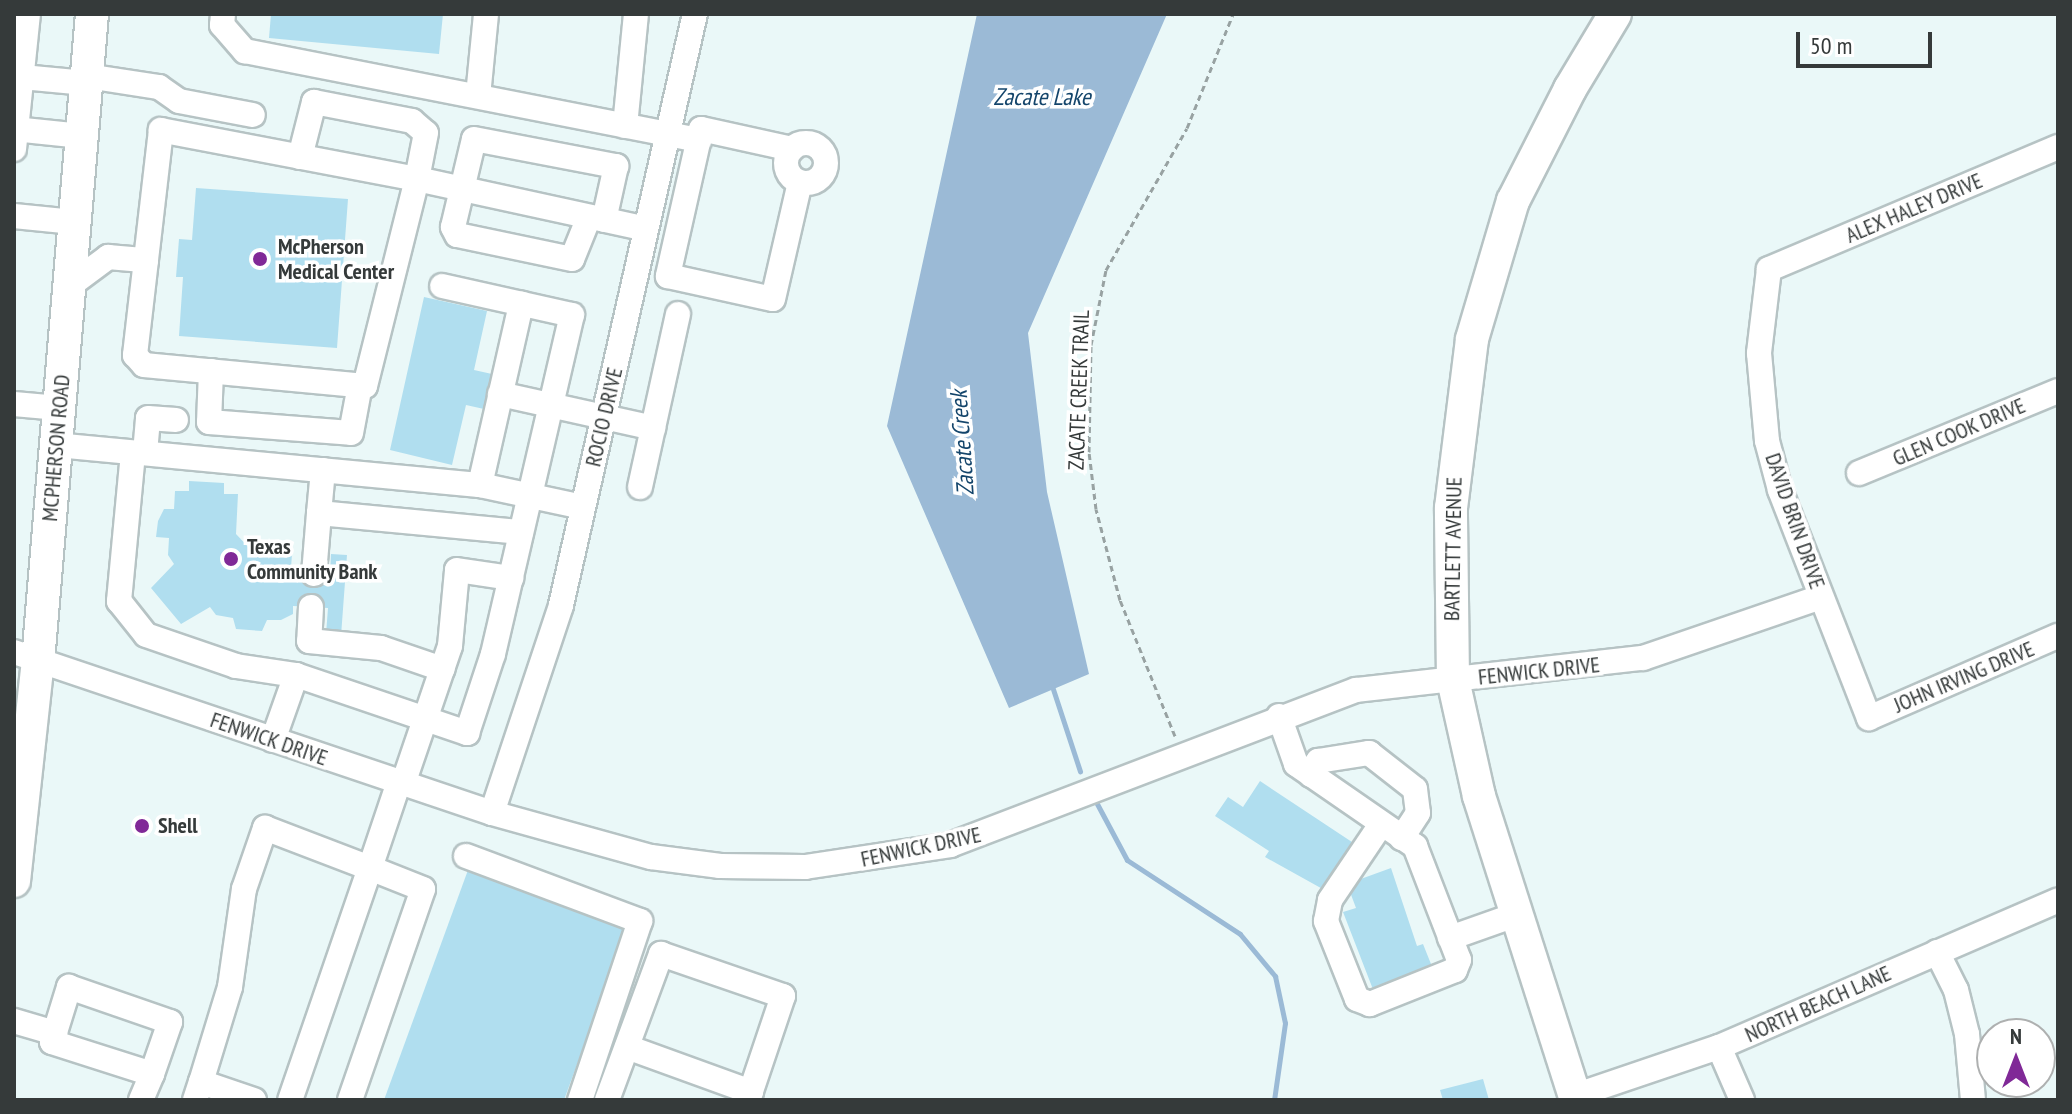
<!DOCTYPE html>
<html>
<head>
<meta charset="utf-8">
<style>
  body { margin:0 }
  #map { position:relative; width:2072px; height:1114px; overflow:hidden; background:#eaf8f8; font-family:"PT Sans Narrow",sans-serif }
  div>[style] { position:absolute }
  .water>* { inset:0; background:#9bbad6 }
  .stream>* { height:5px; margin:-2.5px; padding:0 2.5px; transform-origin:2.5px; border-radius:2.5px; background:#9bbad6 }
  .building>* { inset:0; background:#b0deef }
  .path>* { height:3px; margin-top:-1.5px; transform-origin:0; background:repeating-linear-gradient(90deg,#98a2a2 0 6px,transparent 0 10px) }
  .roads { filter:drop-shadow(2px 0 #b6c3c4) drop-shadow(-2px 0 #b6c3c4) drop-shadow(0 2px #b6c3c4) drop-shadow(0 -2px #b6c3c4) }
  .minor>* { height:24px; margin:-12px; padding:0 12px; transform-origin:12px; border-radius:12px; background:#fff }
  .minor>.ring { margin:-12px; padding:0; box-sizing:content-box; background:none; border:24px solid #fff; border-radius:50% }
  .major>* { height:32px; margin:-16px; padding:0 16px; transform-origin:16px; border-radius:16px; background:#fff }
  .dots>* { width:22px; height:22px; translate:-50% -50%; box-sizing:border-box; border:4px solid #fff; border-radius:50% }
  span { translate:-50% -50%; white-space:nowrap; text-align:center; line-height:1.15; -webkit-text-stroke:7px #fff; paint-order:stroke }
  .street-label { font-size:22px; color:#353a3a }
  .poi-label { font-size:22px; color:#353a3a; font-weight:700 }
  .left { translate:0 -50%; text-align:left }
  .water-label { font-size:24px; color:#14456b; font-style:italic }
  .frame { position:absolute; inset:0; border:16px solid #353a3a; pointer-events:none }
  .north { position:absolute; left:1976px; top:1018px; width:80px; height:80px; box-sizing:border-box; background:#fff; border:2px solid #aeb0b0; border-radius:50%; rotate:0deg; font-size:22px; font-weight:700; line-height:32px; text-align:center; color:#353a3a }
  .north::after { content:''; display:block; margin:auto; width:28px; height:36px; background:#802997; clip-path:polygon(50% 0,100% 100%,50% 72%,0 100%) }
  .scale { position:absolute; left:1796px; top:32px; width:136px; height:36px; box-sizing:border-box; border:4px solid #353a3a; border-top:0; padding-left:10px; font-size:24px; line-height:28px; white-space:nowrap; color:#353a3a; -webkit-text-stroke:6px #fff; paint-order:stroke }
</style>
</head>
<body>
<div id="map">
  <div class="water">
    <div style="clip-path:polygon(977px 14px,1167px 14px,1028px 333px,1047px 492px,1089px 674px,1009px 708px,887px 426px)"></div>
  </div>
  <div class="stream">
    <div style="left:1051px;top:683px;width:93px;rotate:71.8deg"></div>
    <div style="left:1095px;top:800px;width:68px;rotate:61.9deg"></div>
    <div style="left:1127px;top:860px;width:135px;rotate:33.2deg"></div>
    <div style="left:1240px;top:934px;width:55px;rotate:50.2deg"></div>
    <div style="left:1275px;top:976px;width:48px;rotate:78deg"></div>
    <div style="left:1285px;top:1023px;width:78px;rotate:98.1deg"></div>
  </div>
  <div class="building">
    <div style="clip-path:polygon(271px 14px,443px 14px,439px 54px,269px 38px)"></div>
    <div style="clip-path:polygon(196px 188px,348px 199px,337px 348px,179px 336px,183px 277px,176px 277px,179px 239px,192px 240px)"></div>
    <div style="clip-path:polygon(424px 297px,487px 311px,474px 370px,492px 374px,484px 409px,466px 405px,452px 465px,390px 450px)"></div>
    <div style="clip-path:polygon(189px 481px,224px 483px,224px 494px,238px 494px,236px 534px,252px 551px,292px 553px,291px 569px,298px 573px,330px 576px,331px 554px,347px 555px,341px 636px,326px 634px,328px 608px,293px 606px,293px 614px,281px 620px,267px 620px,262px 631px,236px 629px,233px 618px,216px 615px,210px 607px,181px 624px,151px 588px,174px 564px,168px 555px,169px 538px,156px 537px,158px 521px,164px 509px,174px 509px,175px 491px,189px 491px)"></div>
    <div style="clip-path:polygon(1260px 781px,1358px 846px,1328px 892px,1265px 857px,1269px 851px,1215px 816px,1228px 797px,1243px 807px)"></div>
    <div style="clip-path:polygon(1391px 868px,1417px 946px,1423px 944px,1433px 969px,1374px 992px,1343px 912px,1356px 908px,1347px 884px)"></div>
    <div style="clip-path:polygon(468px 870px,627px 928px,564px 1100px,384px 1100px)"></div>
    <div style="clip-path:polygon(1483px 1079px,1489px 1100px,1443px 1100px,1440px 1090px)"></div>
  </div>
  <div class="path">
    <div style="left:1175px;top:736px;width:147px;rotate:-112deg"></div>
    <div style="left:1120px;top:600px;width:94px;rotate:-104.8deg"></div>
    <div style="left:1096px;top:509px;width:57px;rotate:-97deg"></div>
    <div style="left:1089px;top:452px;width:107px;rotate:-88.9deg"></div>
    <div style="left:1091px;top:345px;width:76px;rotate:-78.7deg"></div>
    <div style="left:1106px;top:270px;width:163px;rotate:-60.3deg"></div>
    <div style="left:1187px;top:128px;width:123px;rotate:-68deg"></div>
  </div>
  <div class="roads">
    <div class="minor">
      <div style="left:223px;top:14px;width:11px;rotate:95deg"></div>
      <div style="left:222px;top:25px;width:35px;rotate:49deg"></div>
      <div style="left:245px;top:51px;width:463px;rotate:11.1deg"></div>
      <div style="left:87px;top:76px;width:73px;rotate:8.7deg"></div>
      <div style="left:159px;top:87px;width:24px;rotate:35deg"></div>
      <div style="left:179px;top:101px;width:75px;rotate:10.7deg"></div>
      <div style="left:22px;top:77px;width:64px;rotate:5.4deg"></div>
      <div style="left:478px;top:96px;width:82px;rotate:-84.4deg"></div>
      <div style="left:625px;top:126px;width:113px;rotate:-84.4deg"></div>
      <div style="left:14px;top:129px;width:68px;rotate:5.9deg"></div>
      <div class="ring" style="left:786px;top:143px;width:16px;height:16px"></div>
      <div style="left:2058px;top:147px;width:314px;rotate:157.1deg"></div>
      <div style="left:1769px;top:269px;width:85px;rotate:96.8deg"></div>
      <div style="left:1759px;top:353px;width:88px;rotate:84.8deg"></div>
      <div style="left:1767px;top:441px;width:51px;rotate:75.1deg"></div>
      <div style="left:1780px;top:490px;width:245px;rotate:68.7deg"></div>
      <div style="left:1869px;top:718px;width:206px;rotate:-23.5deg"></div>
      <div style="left:14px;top:149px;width:136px;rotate:-84.1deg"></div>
      <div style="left:792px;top:149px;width:93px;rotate:-167.6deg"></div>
      <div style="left:701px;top:129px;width:151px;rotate:102.7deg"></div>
      <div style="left:668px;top:276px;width:107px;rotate:12.4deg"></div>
      <div style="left:773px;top:299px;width:120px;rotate:-77deg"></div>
      <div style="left:300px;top:157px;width:57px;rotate:-75.7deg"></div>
      <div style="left:314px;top:102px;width:100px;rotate:11deg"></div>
      <div style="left:412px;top:121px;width:18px;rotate:41deg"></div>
      <div style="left:426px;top:133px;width:47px;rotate:101.1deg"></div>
      <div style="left:417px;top:179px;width:234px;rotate:12.3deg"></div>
      <div style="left:14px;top:216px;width:60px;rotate:5.7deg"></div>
      <div style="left:589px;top:217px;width:45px;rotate:112deg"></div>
      <div style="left:572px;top:259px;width:117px;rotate:-168.2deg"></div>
      <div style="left:457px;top:235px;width:9px;rotate:-117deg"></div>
      <div style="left:453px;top:227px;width:90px;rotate:-76.6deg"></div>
      <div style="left:474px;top:139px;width:145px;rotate:10.8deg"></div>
      <div style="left:616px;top:166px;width:55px;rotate:102.5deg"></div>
      <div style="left:69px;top:286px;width:49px;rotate:-36.6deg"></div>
      <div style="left:108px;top:257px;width:38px;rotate:5deg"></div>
      <div style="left:146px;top:260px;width:96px;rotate:96.6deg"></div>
      <div style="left:135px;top:355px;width:13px;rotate:48deg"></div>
      <div style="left:144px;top:365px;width:222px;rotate:5.4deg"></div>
      <div style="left:365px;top:386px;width:213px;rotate:-75.9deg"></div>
      <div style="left:417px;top:179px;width:261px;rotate:-169.2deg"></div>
      <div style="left:161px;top:130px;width:131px;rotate:96.6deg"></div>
      <div style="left:211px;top:371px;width:51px;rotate:92.2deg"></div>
      <div style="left:209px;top:422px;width:142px;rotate:4.4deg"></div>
      <div style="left:351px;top:433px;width:49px;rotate:-79.4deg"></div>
      <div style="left:500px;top:394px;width:157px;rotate:12.5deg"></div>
      <div style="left:14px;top:404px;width:45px;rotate:5.1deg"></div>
      <div style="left:56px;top:445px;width:426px;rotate:5.4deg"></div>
      <div style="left:480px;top:485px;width:105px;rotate:12.1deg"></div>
      <div style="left:133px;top:453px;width:149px;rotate:95.4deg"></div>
      <div style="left:119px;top:601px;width:43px;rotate:51.5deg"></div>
      <div style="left:146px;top:635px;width:95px;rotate:19deg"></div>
      <div style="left:236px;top:666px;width:61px;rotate:8.5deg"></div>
      <div style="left:296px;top:675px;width:181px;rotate:18.7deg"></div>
      <div style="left:467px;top:733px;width:83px;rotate:-71.8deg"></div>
      <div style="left:493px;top:654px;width:348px;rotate:-76.9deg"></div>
      <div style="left:572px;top:315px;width:133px;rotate:-167.4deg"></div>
      <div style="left:145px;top:453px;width:35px;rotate:-85deg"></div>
      <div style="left:148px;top:418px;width:28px;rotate:4deg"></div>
      <div style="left:323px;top:470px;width:43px;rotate:95.3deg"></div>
      <div style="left:319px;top:513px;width:203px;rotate:5.4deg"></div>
      <div style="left:1859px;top:473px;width:215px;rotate:-22.4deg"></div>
      <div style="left:480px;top:485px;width:186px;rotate:-77.2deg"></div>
      <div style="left:640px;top:487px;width:177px;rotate:-77.6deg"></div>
      <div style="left:314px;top:574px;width:61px;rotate:-85.3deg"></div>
      <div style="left:311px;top:607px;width:34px;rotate:93deg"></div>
      <div style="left:309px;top:641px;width:72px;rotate:5.6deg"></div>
      <div style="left:381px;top:648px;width:65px;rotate:19deg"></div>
      <div style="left:14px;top:652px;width:504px;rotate:18.61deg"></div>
      <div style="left:492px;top:813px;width:165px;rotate:15.5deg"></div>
      <div style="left:651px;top:857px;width:70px;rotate:7.4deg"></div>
      <div style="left:720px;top:866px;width:85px;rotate:0.7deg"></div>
      <div style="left:805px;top:867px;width:147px;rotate:-8.6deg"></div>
      <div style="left:950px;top:845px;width:435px;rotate:-20.9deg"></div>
      <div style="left:1356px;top:690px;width:289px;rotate:-6.4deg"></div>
      <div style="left:1643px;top:658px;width:188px;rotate:-18.9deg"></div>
      <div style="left:1279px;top:716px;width:51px;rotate:70.5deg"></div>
      <div style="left:1296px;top:764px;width:145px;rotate:34.6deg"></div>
      <div style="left:1415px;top:846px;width:122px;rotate:68.9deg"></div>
      <div style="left:1459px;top:960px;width:11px;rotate:112deg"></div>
      <div style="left:1455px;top:970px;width:92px;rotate:158.2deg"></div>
      <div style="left:1370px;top:1004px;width:14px;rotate:-159deg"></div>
      <div style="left:1357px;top:999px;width:84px;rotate:-111.7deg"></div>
      <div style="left:1326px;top:921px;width:21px;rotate:-79deg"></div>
      <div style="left:1330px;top:900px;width:89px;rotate:-56deg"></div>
      <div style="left:273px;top:740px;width:69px;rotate:-70.5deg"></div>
      <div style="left:1311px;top:775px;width:16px;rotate:-63deg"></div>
      <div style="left:1318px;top:761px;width:52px;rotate:-8.9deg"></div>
      <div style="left:1369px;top:753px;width:58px;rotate:38deg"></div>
      <div style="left:1415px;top:789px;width:24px;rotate:83deg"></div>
      <div style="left:1418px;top:813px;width:30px;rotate:123deg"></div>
      <div style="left:403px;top:784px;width:146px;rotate:-71.2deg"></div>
      <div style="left:450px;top:646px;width:76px;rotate:-84.7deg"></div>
      <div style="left:457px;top:570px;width:55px;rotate:8.4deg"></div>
      <div style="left:492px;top:813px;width:219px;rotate:-71.6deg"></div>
      <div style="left:561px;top:605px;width:606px;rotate:-77.23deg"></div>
      <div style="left:466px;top:856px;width:186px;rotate:20.5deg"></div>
      <div style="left:640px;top:921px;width:189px;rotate:108.5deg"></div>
      <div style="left:1450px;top:938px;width:69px;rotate:-19.5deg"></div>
      <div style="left:1937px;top:952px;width:42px;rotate:63.4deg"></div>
      <div style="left:1956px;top:990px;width:45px;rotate:76deg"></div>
      <div style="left:1967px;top:1034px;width:66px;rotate:84.8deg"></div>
      <div style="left:14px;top:1021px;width:43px;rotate:16.3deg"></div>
      <div style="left:627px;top:1047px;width:132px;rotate:19.9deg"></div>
      <div style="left:1719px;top:1047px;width:58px;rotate:66.5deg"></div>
      <div style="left:201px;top:1082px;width:99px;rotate:-73deg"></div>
      <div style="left:230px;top:987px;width:99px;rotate:-81.9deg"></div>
      <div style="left:244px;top:889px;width:65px;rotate:-71deg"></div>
      <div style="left:265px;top:828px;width:112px;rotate:20.9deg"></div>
      <div style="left:370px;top:868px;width:245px;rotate:109deg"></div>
      <div style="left:1574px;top:1096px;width:153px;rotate:-18.7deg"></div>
      <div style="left:1719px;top:1047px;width:369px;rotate:-23.4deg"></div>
      <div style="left:141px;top:1100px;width:28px;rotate:-67deg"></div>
      <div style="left:152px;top:1074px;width:105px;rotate:-162.3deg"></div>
      <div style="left:52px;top:1042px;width:58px;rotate:-72.8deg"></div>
      <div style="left:69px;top:987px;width:107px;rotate:19.1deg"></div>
      <div style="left:170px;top:1022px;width:55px;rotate:109.1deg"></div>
      <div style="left:195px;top:1100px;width:19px;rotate:-72deg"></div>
      <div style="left:201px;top:1082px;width:56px;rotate:18.8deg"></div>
      <div style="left:350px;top:1100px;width:223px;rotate:-70.9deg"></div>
      <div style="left:423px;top:889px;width:57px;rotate:-158.4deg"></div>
      <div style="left:370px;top:868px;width:91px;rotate:-71.4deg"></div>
      <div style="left:607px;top:1100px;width:156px;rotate:-69.7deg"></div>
      <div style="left:661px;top:954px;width:129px;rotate:19deg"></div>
      <div style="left:783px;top:996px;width:110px;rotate:108.6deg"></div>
    </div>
    <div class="major">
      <div style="left:14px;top:881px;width:221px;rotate:-83.8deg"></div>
      <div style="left:38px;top:661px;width:649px;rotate:-85.23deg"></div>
      <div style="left:1576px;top:1100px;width:319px;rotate:-107.7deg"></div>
      <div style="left:1479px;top:796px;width:119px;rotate:-102.6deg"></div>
      <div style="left:1453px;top:680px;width:172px;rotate:-90.7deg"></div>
      <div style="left:1451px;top:508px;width:170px;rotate:-82.9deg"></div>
      <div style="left:1472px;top:339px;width:144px;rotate:-73.5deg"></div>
      <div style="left:1513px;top:201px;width:126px;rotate:-63deg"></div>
      <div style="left:1570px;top:89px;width:87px;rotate:-59deg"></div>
    </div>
  </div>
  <div class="dots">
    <div style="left:260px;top:259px;background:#802997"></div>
    <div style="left:231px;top:559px;background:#802997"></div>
    <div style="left:142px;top:826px;background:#802997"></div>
  </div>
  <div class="street-label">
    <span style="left:1914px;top:208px;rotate:-23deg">ALEX HALEY DRIVE</span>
    <span style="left:1079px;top:390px;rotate:-88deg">ZACATE CREEK TRAIL</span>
    <span style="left:604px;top:417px;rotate:-77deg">ROCIO DRIVE</span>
    <span style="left:1959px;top:432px;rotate:-23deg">GLEN COOK DRIVE</span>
    <span style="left:56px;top:448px;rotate:-85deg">MCPHERSON ROAD</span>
    <span style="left:1795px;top:521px;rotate:71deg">DAVID BRIN DRIVE</span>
    <span style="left:1453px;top:549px;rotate:-89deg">BARTLETT AVENUE</span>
    <span style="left:1539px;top:671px;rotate:-6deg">FENWICK DRIVE</span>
    <span style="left:1964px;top:677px;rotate:-23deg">JOHN IRVING DRIVE</span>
    <span style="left:269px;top:739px;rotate:19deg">FENWICK DRIVE</span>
    <span style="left:921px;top:847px;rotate:-12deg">FENWICK DRIVE</span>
    <span style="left:1818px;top:1004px;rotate:-24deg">NORTH BEACH LANE</span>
  </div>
  <div class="poi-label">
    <span class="left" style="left:278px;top:259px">McPherson<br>Medical Center</span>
    <span class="left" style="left:247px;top:559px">Texas<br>Community Bank</span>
    <span class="left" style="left:158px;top:826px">Shell</span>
  </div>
  <div class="water-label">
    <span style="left:1042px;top:97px">Zacate Lake</span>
    <span style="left:962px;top:443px;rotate:-94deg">Zacate Creek</span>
  </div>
  <div class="frame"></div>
  <div class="north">N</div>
  <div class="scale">50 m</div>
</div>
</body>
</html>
